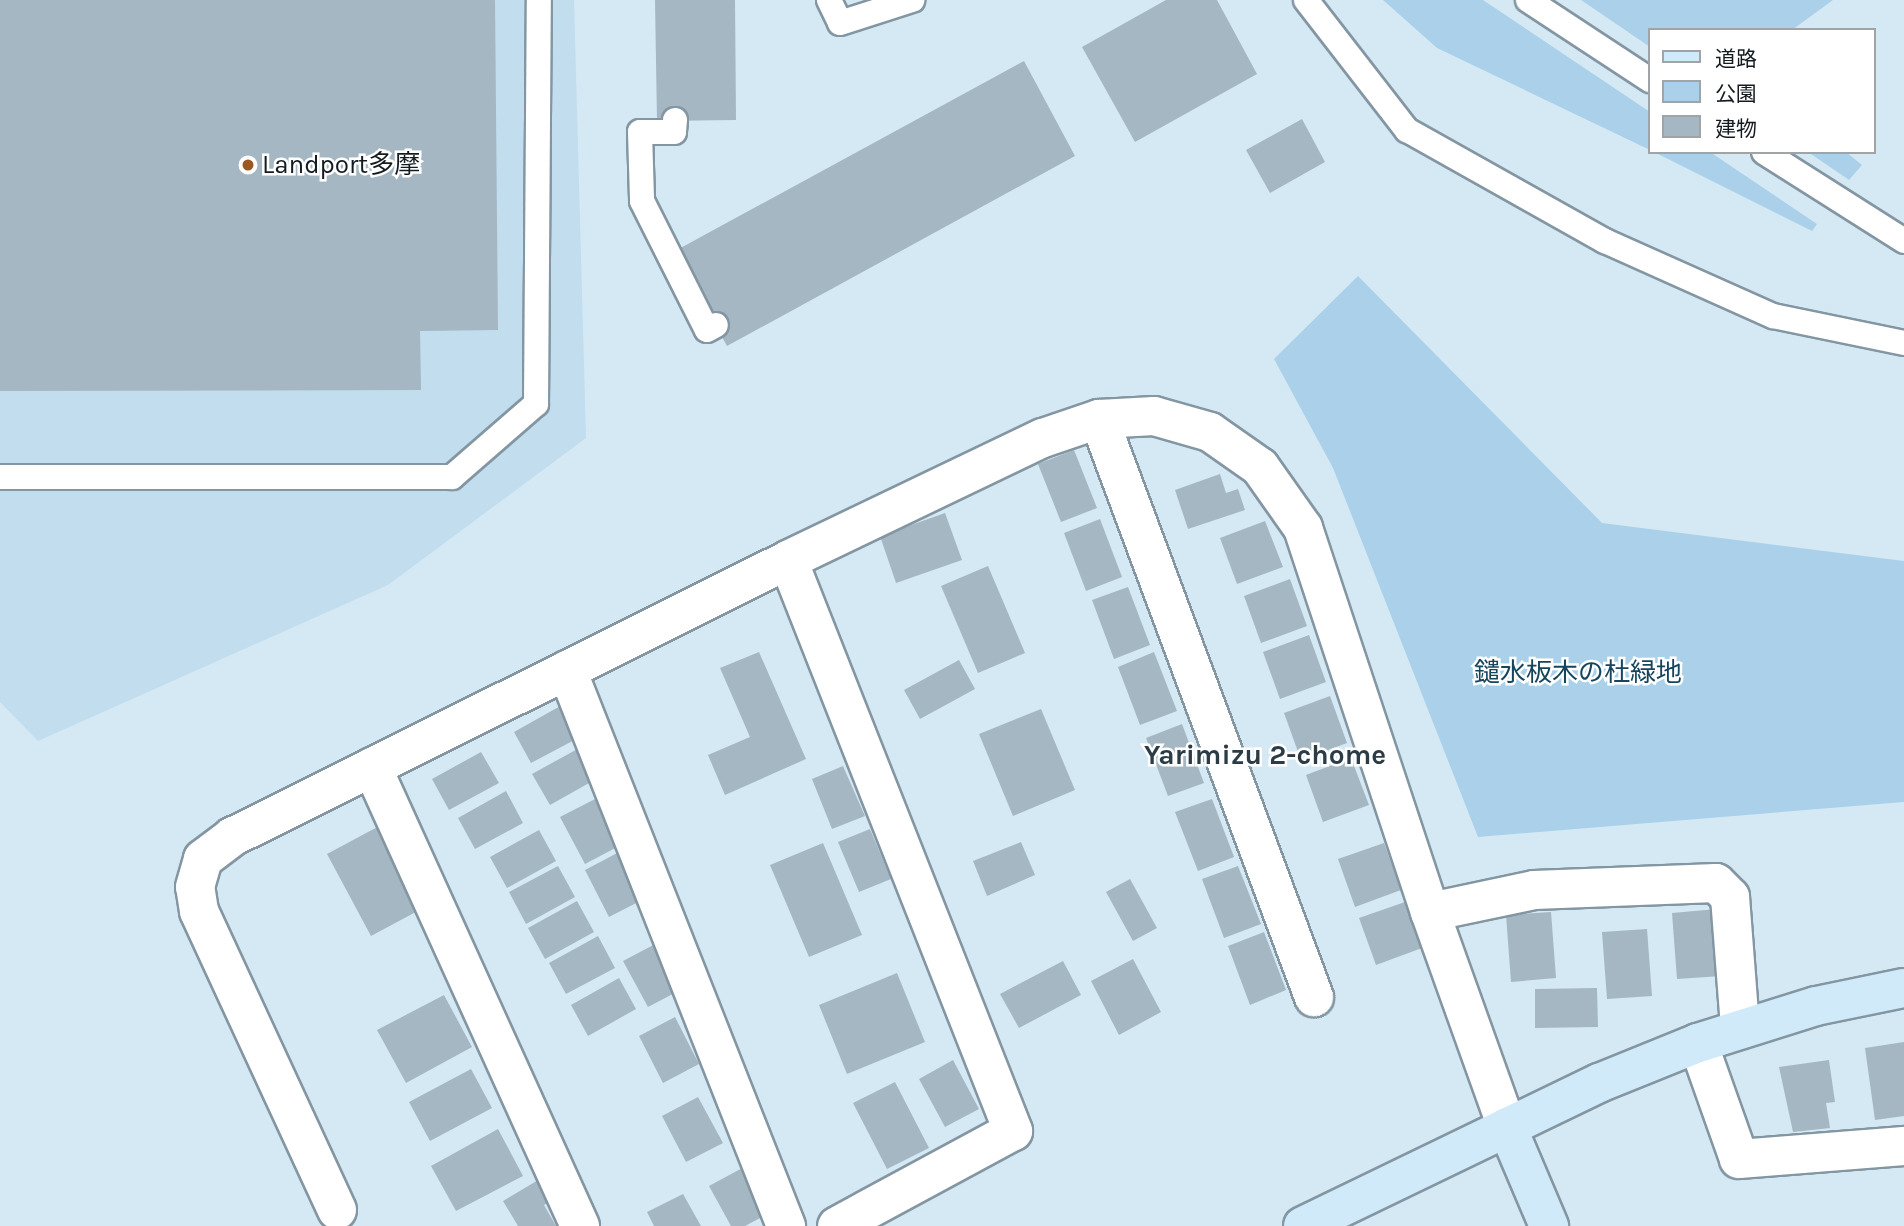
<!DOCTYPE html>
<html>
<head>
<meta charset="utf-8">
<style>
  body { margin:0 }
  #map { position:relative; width:1904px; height:1226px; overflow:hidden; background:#d5e9f5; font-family:Karla,"Noto Sans JP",sans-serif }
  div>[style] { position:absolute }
  .built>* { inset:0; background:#c2ddee }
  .green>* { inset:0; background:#aad1e9 }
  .building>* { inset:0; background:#a4b7c3 }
  .roads { filter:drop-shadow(2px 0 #8396a2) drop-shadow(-2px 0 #8396a2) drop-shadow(0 2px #8396a2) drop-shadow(0 -2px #8396a2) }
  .lane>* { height:24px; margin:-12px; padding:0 12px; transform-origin:12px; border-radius:12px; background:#fff }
  .street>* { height:38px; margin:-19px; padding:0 19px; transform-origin:19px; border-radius:19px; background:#fff }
  .secondary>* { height:38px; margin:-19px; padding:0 19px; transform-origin:19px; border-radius:19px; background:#d0eaf9 }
  .dots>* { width:19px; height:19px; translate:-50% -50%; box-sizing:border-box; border:4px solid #fff; border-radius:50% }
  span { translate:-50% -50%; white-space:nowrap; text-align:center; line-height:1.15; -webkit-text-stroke:5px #fff; paint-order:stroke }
  .poi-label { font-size:26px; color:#141b20 }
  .left { translate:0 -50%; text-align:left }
  .park-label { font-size:26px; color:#16455e }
  .neighbourhood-label { font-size:28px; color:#2c3c46; font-weight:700 }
  .legend { position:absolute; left:1648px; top:28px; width:228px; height:126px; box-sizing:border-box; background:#fff; border:2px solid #a1a4a6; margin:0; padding:9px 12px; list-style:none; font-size:21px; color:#141b20 }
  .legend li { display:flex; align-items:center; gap:14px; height:35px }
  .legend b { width:35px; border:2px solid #a1a4a6 }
</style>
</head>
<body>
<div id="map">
  <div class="built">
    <div style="clip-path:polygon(0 0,574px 0,586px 438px,388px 585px,38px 741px,0 702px)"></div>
  </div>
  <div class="green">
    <div style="clip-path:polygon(1383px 0,1483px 0,1650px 112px,1650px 150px,1437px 48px)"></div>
    <div style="clip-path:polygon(1581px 0,1833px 0,1792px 30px,1650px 30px,1650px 47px)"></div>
    <div style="clip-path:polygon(1654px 152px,1710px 152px,1817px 224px,1812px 231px)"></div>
    <div style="clip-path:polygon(1808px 152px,1846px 152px,1862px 165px,1849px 180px)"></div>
    <div style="clip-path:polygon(1358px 276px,1602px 523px,1904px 561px,1904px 802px,1478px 837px,1333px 468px,1274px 359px)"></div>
  </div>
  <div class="building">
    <div style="clip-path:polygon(0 0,495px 0,498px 330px,420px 331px,421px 390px,0 391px)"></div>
    <div style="clip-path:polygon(655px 0,735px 0,736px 120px,657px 121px)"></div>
    <div style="clip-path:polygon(1166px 0,1217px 0,1257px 74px,1135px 142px,1082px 47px)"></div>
    <div style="clip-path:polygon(1024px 61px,1075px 156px,727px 346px,675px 251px)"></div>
    <div style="clip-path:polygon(1302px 119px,1325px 162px,1270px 193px,1246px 150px)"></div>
    <div style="clip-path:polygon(1074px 450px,1097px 508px,1061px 522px,1038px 464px)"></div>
    <div style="clip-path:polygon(1220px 474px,1226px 493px,1238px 489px,1245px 510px,1188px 529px,1175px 490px)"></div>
    <div style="clip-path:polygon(945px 513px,962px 560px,896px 583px,880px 536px)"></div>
    <div style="clip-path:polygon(1100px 519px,1122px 577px,1086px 591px,1064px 533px)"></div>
    <div style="clip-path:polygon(1265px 521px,1283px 567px,1237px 584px,1220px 538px)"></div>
    <div style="clip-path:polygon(988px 566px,1025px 653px,978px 673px,941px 586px)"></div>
    <div style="clip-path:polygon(1290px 579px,1307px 626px,1261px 643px,1244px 596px)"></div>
    <div style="clip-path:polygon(1128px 587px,1150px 645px,1114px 659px,1092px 600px)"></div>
    <div style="clip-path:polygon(1309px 635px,1326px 682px,1280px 699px,1263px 652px)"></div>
    <div style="clip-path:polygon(759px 652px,806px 759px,725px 795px,708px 755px,750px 737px,720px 668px)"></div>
    <div style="clip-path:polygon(1154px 652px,1177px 711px,1140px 725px,1118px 667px)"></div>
    <div style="clip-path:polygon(959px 660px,975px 689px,920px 719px,904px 690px)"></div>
    <div style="clip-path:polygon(1330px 696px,1347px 743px,1301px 760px,1284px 713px)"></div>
    <div style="clip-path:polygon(562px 705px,580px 737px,531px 763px,514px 732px)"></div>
    <div style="clip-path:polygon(1041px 709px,1075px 790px,1013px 816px,979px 734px)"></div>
    <div style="clip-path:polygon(1182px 724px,1204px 783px,1168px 796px,1146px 738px)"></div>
    <div style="clip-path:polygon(581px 747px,598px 778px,550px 805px,532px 774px)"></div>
    <div style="clip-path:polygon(481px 752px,499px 783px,449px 810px,432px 779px)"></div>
    <div style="clip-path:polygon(1351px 758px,1369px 805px,1323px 822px,1306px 775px)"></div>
    <div style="clip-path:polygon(843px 766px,865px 816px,832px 829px,812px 779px)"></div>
    <div style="clip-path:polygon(506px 791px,523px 823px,475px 849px,458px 818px)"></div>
    <div style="clip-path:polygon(597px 798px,621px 845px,585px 864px,560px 817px)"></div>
    <div style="clip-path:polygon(1212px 799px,1234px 857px,1198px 871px,1175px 812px)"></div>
    <div style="clip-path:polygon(383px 824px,427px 906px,371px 936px,327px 854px)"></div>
    <div style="clip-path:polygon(870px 829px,891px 879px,859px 892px,838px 842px)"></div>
    <div style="clip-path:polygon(539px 830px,556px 861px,507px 888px,490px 857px)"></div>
    <div style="clip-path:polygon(1021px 842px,1035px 875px,987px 896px,973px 861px)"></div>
    <div style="clip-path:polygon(823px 843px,862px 935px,809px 957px,770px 865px)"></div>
    <div style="clip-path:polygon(1384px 843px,1401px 890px,1355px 907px,1338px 859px)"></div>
    <div style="clip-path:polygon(621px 851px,646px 898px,609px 917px,585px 870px)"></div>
    <div style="clip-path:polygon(558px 866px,575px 897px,526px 924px,509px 892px)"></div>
    <div style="clip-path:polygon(1238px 866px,1261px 924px,1224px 938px,1202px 879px)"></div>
    <div style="clip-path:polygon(1130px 879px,1157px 928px,1133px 941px,1106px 892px)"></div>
    <div style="clip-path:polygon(577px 901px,594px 932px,545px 959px,528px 928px)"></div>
    <div style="clip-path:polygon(1405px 902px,1422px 948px,1376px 965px,1359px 918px)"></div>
    <div style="clip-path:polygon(1717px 909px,1722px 976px,1677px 979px,1672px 913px)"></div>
    <div style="clip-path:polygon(1551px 912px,1556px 978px,1511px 982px,1506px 915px)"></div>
    <div style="clip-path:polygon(1647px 929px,1652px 996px,1607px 999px,1602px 932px)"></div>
    <div style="clip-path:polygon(1264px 932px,1286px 990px,1250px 1005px,1228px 946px)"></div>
    <div style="clip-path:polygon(598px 936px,615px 968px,566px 994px,549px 963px)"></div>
    <div style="clip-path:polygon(659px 942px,684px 988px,648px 1007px,623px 961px)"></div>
    <div style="clip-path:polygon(1133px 959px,1161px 1012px,1119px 1035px,1091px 981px)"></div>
    <div style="clip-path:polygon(1063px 961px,1081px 995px,1019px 1028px,1000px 994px)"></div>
    <div style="clip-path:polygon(897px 973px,925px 1042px,847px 1074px,819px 1005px)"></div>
    <div style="clip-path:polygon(619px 978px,636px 1009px,588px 1036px,571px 1005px)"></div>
    <div style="clip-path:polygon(1597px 988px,1598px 1027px,1535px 1028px,1535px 989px)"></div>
    <div style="clip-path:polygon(444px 995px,472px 1047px,406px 1083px,377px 1030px)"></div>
    <div style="clip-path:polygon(675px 1017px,699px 1064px,663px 1083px,639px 1036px)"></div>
    <div style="clip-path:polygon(1904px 1042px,1904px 1116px,1875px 1120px,1865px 1048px)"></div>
    <div style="clip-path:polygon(953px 1060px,979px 1109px,945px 1127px,919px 1079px)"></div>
    <div style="clip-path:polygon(1829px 1060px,1835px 1102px,1826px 1103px,1830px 1128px,1793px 1132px,1779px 1067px)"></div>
    <div style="clip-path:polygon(471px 1069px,492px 1108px,430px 1141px,409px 1102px)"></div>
    <div style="clip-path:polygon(895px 1082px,929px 1148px,887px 1169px,853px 1103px)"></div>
    <div style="clip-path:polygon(698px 1097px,723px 1143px,686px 1162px,662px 1116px)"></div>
    <div style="clip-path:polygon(498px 1129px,523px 1176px,456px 1211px,431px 1166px)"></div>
    <div style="clip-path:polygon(746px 1166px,770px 1213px,745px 1226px,731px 1226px,709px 1186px)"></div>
    <div style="clip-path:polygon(550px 1173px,562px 1195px,544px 1205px,556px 1226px,518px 1226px,503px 1201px)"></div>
    <div style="clip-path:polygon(683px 1194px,701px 1226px,654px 1226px,647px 1212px)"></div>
  </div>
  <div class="roads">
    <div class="lane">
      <div style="left:829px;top:0;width:25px;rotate:64deg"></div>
      <div style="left:840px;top:23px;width:76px;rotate:-17.7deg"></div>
      <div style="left:1306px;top:0;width:165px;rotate:52.2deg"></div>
      <div style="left:1407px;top:130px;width:227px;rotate:29.3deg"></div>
      <div style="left:1605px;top:241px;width:184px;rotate:24.1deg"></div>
      <div style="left:1773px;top:316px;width:134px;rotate:11.6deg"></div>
      <div style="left:1528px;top:0;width:146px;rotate:33.3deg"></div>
      <div style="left:675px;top:120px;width:12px;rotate:95deg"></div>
      <div style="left:674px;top:132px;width:34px;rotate:180deg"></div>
      <div style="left:640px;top:132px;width:69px;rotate:88.3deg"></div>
      <div style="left:642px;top:201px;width:144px;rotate:63.3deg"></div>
      <div style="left:707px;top:330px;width:10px;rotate:-29deg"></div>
      <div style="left:1764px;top:152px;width:166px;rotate:32.4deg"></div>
      <div style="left:0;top:477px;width:452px"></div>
      <div style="left:452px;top:477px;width:111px;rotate:-41deg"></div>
      <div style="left:536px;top:404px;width:404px;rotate:-89.6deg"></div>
    </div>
    <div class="street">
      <div style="left:1099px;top:419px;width:617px;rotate:69.6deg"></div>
      <div style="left:788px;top:560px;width:614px;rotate:68.49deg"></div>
      <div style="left:1013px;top:1131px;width:200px;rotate:151.6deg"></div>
      <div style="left:567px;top:670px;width:598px;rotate:68.5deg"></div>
      <div style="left:372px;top:767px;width:504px;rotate:65.62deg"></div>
      <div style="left:1430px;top:912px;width:106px;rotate:-11.9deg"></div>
      <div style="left:1534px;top:890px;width:182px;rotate:-2.2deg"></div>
      <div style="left:1716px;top:883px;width:20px;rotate:45deg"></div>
      <div style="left:1730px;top:897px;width:131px;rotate:85.6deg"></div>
      <div style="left:1698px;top:1043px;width:123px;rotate:70.5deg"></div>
      <div style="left:1739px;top:1159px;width:166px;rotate:-4.5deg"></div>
      <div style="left:337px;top:1210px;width:329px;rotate:-114.8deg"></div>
      <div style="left:199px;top:911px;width:24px;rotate:-99deg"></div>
      <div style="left:195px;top:887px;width:29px;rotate:-74deg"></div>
      <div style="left:203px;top:859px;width:36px;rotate:-37deg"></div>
      <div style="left:232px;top:837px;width:621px;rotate:-26.48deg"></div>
      <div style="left:788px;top:560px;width:283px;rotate:-25.6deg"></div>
      <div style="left:1043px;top:438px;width:59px;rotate:-18.7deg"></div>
      <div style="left:1099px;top:419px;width:55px;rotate:-3.1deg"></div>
      <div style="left:1154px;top:416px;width:58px;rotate:15.9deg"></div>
      <div style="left:1210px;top:432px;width:61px;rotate:35deg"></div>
      <div style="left:1260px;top:467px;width:75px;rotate:54.8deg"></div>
      <div style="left:1303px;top:528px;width:404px;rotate:71.7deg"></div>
      <div style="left:1430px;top:912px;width:228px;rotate:70.3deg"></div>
    </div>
    <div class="secondary">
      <div style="left:1507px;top:1127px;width:108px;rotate:67deg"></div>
      <div style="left:1303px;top:1226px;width:329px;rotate:-25.8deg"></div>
      <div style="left:1599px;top:1083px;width:107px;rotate:-22deg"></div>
      <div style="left:1698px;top:1043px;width:124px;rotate:-17.4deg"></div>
      <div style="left:1816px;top:1006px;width:90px;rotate:-11.6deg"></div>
    </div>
  </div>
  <div class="dots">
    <div style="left:248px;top:165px;background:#9a5924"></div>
  </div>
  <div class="poi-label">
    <span class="left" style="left:262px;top:165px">Landport多摩</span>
  </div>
  <div class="park-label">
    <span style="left:1578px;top:673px">鑓水板木の杜緑地</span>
  </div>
  <div class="neighbourhood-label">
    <span style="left:1265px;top:755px">Yarimizu 2-chome</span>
  </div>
  <ul class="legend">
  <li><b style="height:9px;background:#d0eaf9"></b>道路</li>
  <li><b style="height:19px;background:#aad1e9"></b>公園</li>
  <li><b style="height:19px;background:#a4b7c3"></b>建物</li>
  </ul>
</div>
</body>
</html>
